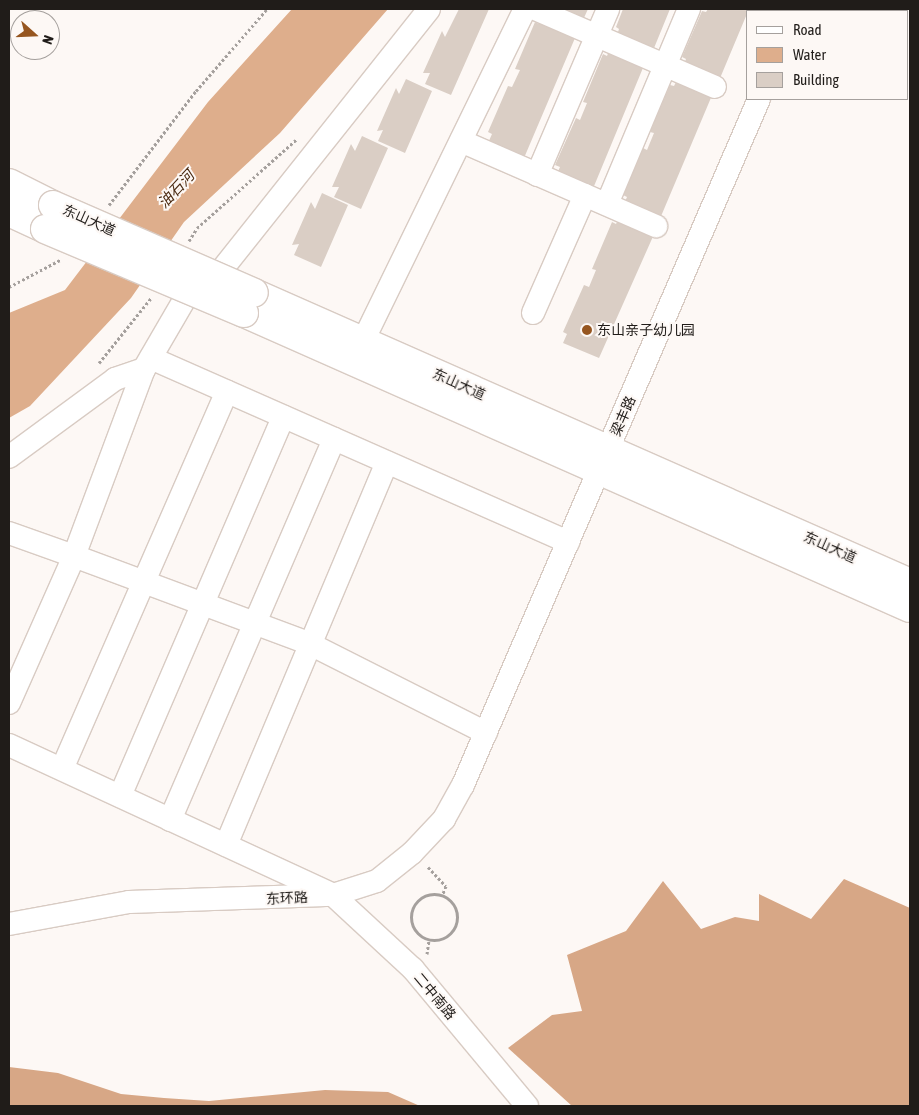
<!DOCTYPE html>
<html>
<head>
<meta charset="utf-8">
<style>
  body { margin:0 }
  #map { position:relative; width:919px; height:1115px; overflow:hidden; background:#fdf8f5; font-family:"Asap Condensed","Noto Sans SC",sans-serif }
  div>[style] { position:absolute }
  .forest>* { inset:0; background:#d7a786 }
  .water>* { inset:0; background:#deae8c }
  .building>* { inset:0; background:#dacec5 }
  .path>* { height:3px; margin-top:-1.5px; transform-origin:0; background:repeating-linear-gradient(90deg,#a5a09d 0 2.5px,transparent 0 5px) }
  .path>.ring { margin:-1.5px; padding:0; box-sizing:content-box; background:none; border:3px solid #a5a09d; border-radius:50% }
  .roads { filter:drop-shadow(1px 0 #d8cbc3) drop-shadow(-1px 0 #d8cbc3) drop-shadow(0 1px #d8cbc3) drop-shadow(0 -1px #d8cbc3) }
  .minor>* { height:22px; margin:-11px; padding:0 11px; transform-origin:11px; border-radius:11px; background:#fff }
  .major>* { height:28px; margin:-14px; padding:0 14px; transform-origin:14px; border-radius:14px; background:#fff }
  .bridges { filter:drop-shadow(1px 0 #d8cbc3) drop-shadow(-1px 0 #d8cbc3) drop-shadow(0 1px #d8cbc3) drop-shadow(0 -1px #d8cbc3) }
  .major-bridge>* { height:28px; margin:-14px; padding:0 14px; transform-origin:14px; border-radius:14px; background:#fff }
  .dots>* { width:14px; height:14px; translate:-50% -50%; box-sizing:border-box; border:2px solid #fdf8f5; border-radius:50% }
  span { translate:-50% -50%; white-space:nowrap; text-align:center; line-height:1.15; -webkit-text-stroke:4px #fdf8f5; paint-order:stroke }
  .street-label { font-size:14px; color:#201c19 }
  .poi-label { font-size:14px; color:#201c19 }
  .left { translate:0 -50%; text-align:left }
  .water-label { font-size:15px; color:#4b2a11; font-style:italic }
  .frame { position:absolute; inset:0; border:10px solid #201c19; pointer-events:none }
  .legend { position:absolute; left:746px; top:10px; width:162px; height:90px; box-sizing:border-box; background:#fdf8f5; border:1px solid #a5a09d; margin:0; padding:6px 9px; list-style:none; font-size:15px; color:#201c19 }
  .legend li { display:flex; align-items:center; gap:10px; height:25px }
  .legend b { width:25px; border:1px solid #a5a09d }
  .north { position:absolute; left:10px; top:10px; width:50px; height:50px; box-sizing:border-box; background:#fdf8f5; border:1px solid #a5a09d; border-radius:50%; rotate:110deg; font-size:14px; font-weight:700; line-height:20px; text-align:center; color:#201c19 }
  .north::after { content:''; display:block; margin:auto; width:18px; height:22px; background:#965620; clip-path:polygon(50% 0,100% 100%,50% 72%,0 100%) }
</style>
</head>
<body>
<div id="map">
  <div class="forest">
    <div style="clip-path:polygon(844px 879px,910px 908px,910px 1106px,572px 1106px,508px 1048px,552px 1015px,582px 1011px,567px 955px,626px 931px,663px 881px,701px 929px,735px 917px,759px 921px,759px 894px,811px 919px)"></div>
    <div style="clip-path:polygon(9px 1067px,58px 1073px,121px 1094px,164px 1098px,209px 1101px,325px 1090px,388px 1092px,420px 1106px,9px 1106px)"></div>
  </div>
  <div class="water">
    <div style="clip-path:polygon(292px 9px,388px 9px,280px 133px,184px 222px,131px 298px,30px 406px,9px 418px,9px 313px,65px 290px,208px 102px)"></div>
  </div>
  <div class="building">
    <div style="clip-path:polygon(459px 9px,489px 9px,451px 95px,425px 84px,430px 73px,423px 73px,442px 31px,445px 37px)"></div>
    <div style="clip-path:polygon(556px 9px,588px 9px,583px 20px)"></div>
    <div style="clip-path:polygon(623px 9px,670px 9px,652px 53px,616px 38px,619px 29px,616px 27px)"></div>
    <div style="clip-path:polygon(708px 9px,749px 9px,718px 83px,682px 69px,686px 59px,682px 57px,702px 11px,706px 12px)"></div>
    <div style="clip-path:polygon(543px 15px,578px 31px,524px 158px,488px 143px,492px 134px,488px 132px,508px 86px,512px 87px,520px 70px,515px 69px,535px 22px,539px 24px)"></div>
    <div style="clip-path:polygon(610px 48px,645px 63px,592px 191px,556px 176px,560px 167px,555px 165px,576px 118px,580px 120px,587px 103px,583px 102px,603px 54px,607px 56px)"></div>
    <div style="clip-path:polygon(678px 78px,713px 93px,659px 221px,623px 206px,627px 197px,623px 195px,643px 148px,647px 150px,654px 133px,650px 132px,670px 85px,674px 86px)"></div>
    <div style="clip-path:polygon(406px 79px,432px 91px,405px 153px,378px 141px,383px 130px,377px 131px,396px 88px,399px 94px)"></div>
    <div style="clip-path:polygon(362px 136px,388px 148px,361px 209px,334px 197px,339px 187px,332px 187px,351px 144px,355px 151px)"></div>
    <div style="clip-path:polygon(322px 193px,348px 205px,321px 267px,294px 255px,299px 244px,292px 245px,311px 202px,315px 209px)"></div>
    <div style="clip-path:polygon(620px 216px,655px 232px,599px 358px,563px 343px,567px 334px,563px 332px,584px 285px,589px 287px,596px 270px,592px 269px,612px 222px,616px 224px)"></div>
  </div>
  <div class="path">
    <div style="left:109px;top:205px;width:143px;rotate:-52.7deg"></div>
    <div style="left:196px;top:91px;width:108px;rotate:-49.1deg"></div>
    <div style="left:189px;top:241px;width:15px;rotate:-58deg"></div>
    <div style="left:197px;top:228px;width:134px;rotate:-41.7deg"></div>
    <div style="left:9px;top:287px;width:58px;rotate:-27.9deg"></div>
    <div style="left:99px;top:363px;width:83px;rotate:-51.3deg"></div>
    <div style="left:428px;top:867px;width:26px;rotate:47deg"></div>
    <div style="left:446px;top:886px;width:11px;rotate:112deg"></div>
    <div class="ring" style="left:411px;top:894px;width:43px;height:43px"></div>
    <div style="left:427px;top:954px;width:15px;rotate:-82deg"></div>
  </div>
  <div class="roads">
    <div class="minor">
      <div style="left:535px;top:9px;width:196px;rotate:23.4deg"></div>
      <div style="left:797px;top:11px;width:2px;rotate:-63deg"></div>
      <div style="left:461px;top:141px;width:213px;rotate:23.6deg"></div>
      <div style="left:537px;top:175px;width:181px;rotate:-66.8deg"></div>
      <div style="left:607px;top:204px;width:212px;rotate:-67.2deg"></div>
      <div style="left:216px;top:277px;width:342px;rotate:-51.5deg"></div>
      <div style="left:533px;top:313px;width:129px;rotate:-66.2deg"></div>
      <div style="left:363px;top:341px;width:369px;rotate:-64deg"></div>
      <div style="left:151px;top:358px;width:456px;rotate:23.8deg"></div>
      <div style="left:9px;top:457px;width:132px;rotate:-36.3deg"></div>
      <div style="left:115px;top:379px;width:31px;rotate:-19deg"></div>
      <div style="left:9px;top:533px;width:69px;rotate:19.5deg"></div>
      <div style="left:74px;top:556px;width:200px;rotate:-69.5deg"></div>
      <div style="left:144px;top:369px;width:91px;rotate:-59.8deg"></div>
      <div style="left:9px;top:703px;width:161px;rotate:-66.1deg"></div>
      <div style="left:74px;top:556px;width:252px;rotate:20.4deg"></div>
      <div style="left:310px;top:644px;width:197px;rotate:26.8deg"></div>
      <div style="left:9px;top:745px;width:357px;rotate:24.8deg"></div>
      <div style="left:333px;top:895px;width:109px;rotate:42.8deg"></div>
      <div style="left:413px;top:969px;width:178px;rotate:50.2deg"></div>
      <div style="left:62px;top:769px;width:412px;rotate:-66.4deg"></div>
      <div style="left:120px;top:796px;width:413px;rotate:-66.7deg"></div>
      <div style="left:170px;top:820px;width:415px;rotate:-66.7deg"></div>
      <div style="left:226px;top:845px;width:415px;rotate:-67.2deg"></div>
      <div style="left:9px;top:924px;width:122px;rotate:-10.4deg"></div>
      <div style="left:129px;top:902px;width:204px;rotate:-2deg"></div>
      <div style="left:333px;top:895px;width:46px;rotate:-17.7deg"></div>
      <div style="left:377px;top:881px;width:45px;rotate:-38.7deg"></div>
      <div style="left:412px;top:853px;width:47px;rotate:-46.7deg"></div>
      <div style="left:444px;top:819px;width:39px;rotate:-61deg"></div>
      <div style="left:463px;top:785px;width:747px;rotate:-66.66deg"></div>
    </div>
    <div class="major">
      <div style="left:9px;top:183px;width:49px;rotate:26.6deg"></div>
      <div style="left:9px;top:212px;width:40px;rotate:25deg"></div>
      <div style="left:254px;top:293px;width:717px;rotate:23.85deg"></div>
      <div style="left:244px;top:313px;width:728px;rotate:23.89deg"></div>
    </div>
  </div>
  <div class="bridges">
    <div class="major-bridge">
      <div style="left:53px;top:205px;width:219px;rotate:23.6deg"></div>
      <div style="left:45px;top:229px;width:216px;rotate:22.9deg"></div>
    </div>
  </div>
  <div class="dots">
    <div style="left:587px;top:330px;background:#965620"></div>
  </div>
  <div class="street-label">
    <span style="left:89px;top:220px;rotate:24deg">东山大道</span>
    <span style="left:459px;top:384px;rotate:24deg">东山大道</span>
    <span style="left:623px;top:416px;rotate:-67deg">梁丰路</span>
    <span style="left:830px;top:547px;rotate:24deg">东山大道</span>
    <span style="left:287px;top:898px;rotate:-3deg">东环路</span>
    <span style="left:435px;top:996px;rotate:50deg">二中南路</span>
  </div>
  <div class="poi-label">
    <span class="left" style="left:597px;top:330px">东山亲子幼儿园</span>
  </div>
  <div class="water-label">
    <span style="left:176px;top:189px;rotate:-47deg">油石河</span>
  </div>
  <div class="frame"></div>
  <ul class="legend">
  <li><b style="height:6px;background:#fff"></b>Road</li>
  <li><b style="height:14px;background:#deae8c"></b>Water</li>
  <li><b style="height:14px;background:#dacec5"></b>Building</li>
  </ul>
  <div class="north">N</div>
</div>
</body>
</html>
